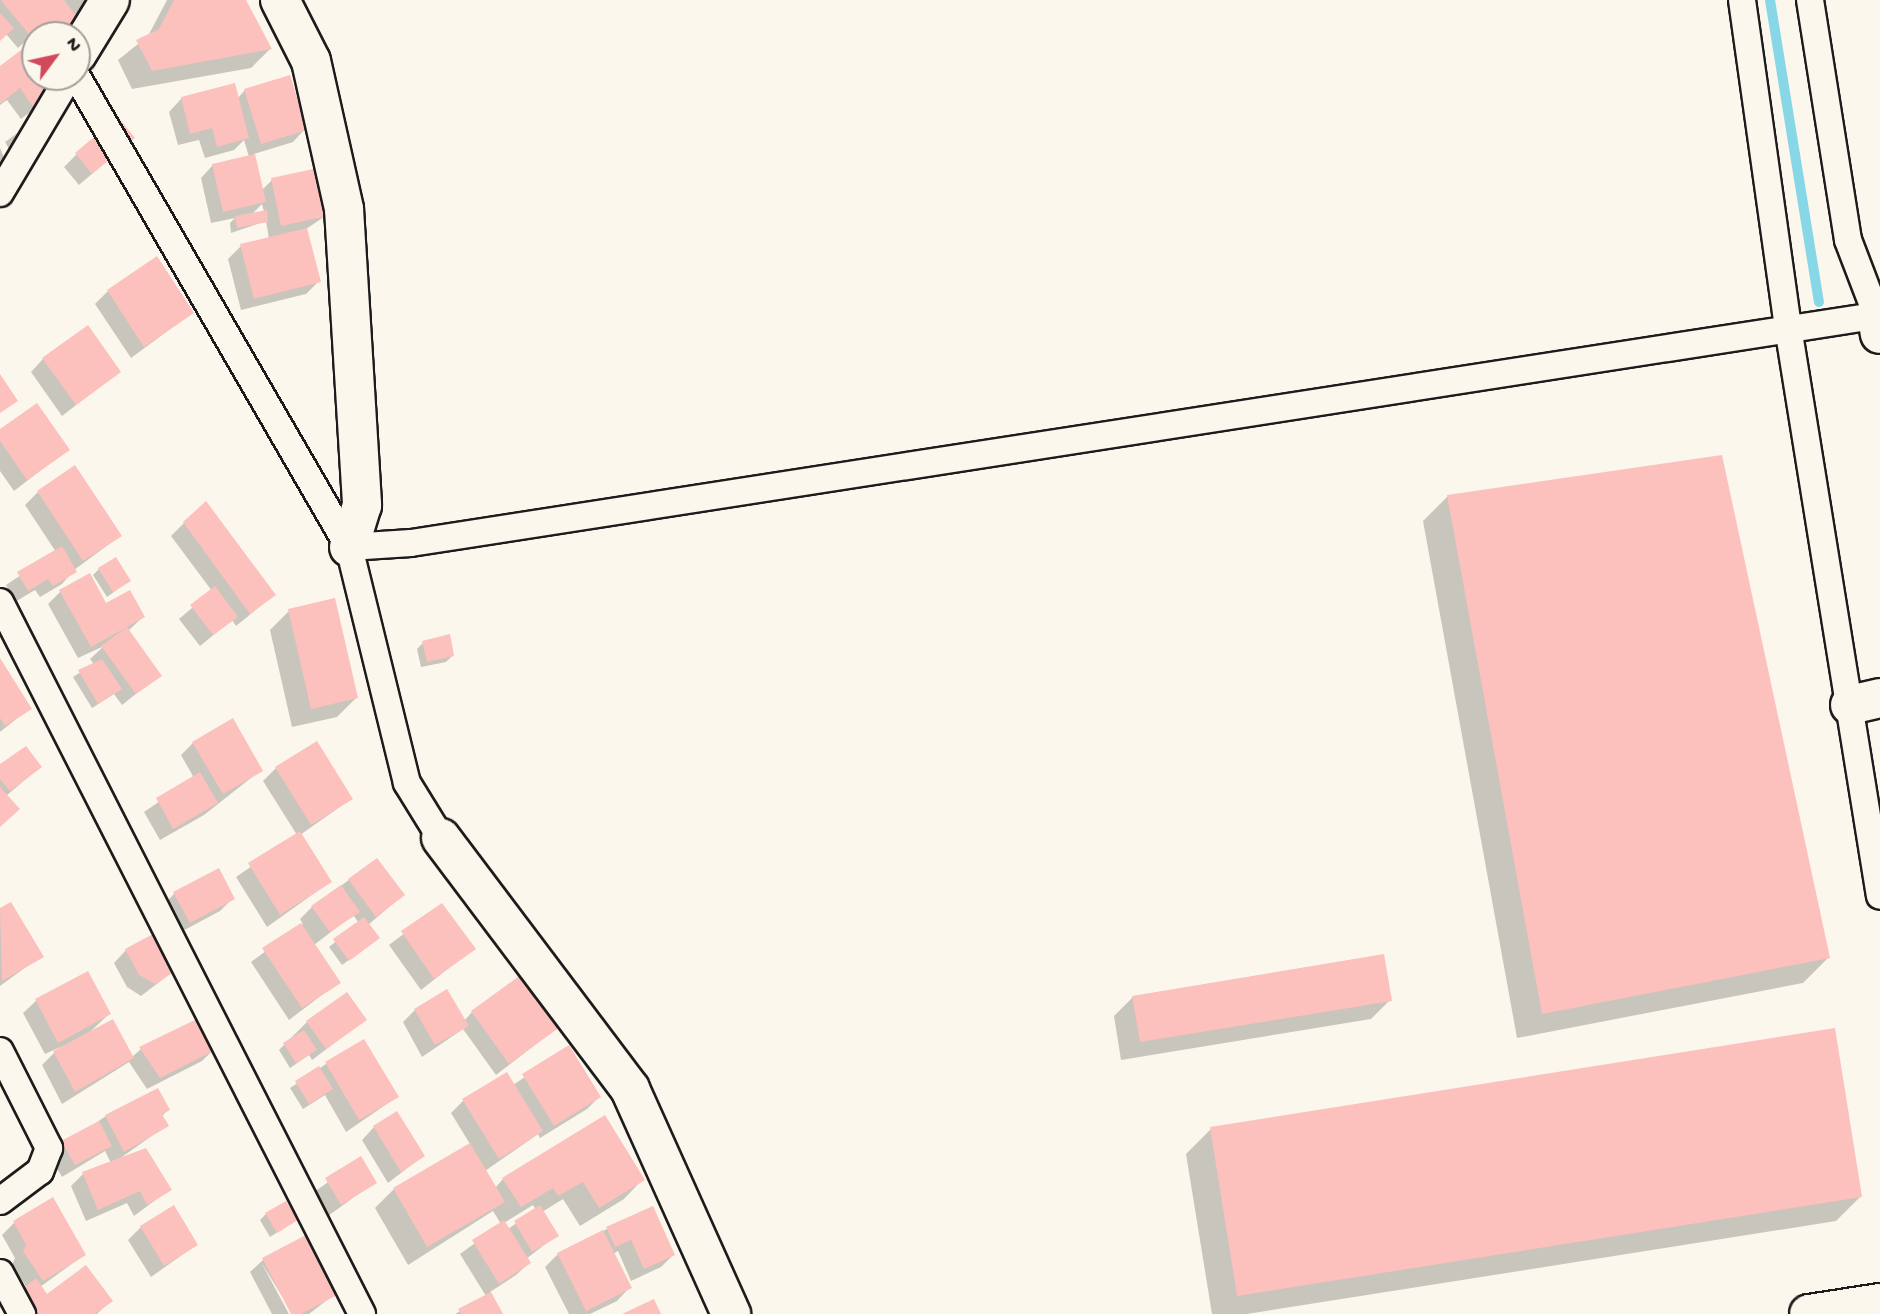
<!DOCTYPE html>
<html>
<head>
<meta charset="utf-8">
<style>
  body { margin:0 }
  #map { position:relative; width:1880px; height:1314px; overflow:hidden; background:#fbf7ec; font-family:"Gochi Hand",sans-serif }
  div>[style] { position:absolute }
  .shadow>* { inset:0; background:#0003 }
  .stream>* { height:10px; margin:-5px; padding:0 5px; transform-origin:5px; border-radius:5px; background:#88d7e6 }
  .building>* { inset:0; background:#fcc0bd }
  .roads { filter:drop-shadow(2px 0 #1c1c1c) drop-shadow(-2px 0 #1c1c1c) drop-shadow(0 2px #1c1c1c) drop-shadow(0 -2px #1c1c1c) }
  .street>* { height:26px; margin:-13px; padding:0 13px; transform-origin:13px; border-radius:13px; background:#fbf7ec }
  .secondary>* { height:38px; margin:-19px; padding:0 19px; transform-origin:19px; border-radius:19px; background:#fbf7ec }
  span { translate:-50% -50%; white-space:nowrap; text-align:center; line-height:1.15; -webkit-text-stroke:5px #fbf7ec; paint-order:stroke }
  .north { position:absolute; left:21px; top:21px; width:70px; height:70px; box-sizing:border-box; background:#fbf7ec; border:2px solid #a29f99; border-radius:50%; rotate:57deg; font-size:19px; font-weight:700; line-height:28px; text-align:center; color:#1c1c1c }
  .north::after { content:''; display:block; margin:auto; width:24px; height:32px; background:#d1495b; clip-path:polygon(50% 0,100% 100%,50% 72%,0 100%) }
</style>
</head>
<body>
<div id="map">
  <div class="shadow">
    <div style="clip-path:polygon(0 0,92px 0,75px 17px,68px 35px,35px 35px,35px 50px,27px 40px,18px 48px,6px 34px,0 40px)"></div>
    <div style="clip-path:polygon(167px 0,244px 0,270px 49px,251px 68px,132px 89px,118px 60px,148px 36px)"></div>
    <div style="clip-path:polygon(35px 63px,35px 77px,46px 77px,43px 102px,21px 119px,7px 100px,0 105px,0 69px)"></div>
    <div style="clip-path:polygon(evenodd,233px 86px,237px 99px,245px 90px,305px 129px,293px 142px,254px 154px,262px 190px,272px 180px,327px 215px,306px 229px,319px 281px,306px 294px,241px 310px,228px 259px,241px 246px,269px 239px,266px 221px,231px 233px,230px 223px,235px 218px,211px 223px,201px 178px,213px 165px,249px 157px,244px 140px,234px 150px,205px 158px,199px 140px,178px 145px,169px 112px,181px 99px,233px 86px,262px 204px,264px 212px,252px 214px,262px 204px)"></div>
    <div style="clip-path:polygon(20px 131px,22px 139px,11px 152px,5px 142px)"></div>
    <div style="clip-path:polygon(0 148px,8px 167px,0 175px)"></div>
    <div style="clip-path:polygon(120px 150px,79px 185px,64px 167px,76px 155px)"></div>
    <div style="clip-path:polygon(108px 291px,192px 313px,131px 358px,95px 304px)"></div>
    <div style="clip-path:polygon(43px 359px,119px 372px,62px 416px,31px 372px)"></div>
    <div style="clip-path:polygon(0 431px,67px 450px,14px 491px,0 471px)"></div>
    <div style="clip-path:polygon(38px 492px,120px 536px,74px 570px,62px 584px,40px 597px,35px 590px,15px 602px,6px 585px,56px 552px,25px 505px)"></div>
    <div style="clip-path:polygon(1448px 496px,1828px 958px,1803px 983px,1517px 1038px,1423px 521px)"></div>
    <div style="clip-path:polygon(184px 523px,274px 595px,236px 626px,232px 620px,200px 646px,179px 619px,212px 591px,171px 536px)"></div>
    <div style="clip-path:polygon(99px 569px,129px 581px,107px 597px,93px 575px)"></div>
    <div style="clip-path:polygon(60px 592px,143px 617px,128px 631px,160px 675px,122px 705px,114px 694px,92px 708px,73px 677px,94px 664px,90px 659px,104px 646px,78px 658px,48px 604px)"></div>
    <div style="clip-path:polygon(289px 611px,356px 698px,337px 717px,292px 727px,270px 630px)"></div>
    <div style="clip-path:polygon(423px 643px,452px 656px,446px 662px,421px 667px,417px 649px)"></div>
    <div style="clip-path:polygon(0 661px,30px 708px,0 732px)"></div>
    <div style="clip-path:polygon(193px 743px,261px 770px,204px 815px,160px 840px,144px 812px,194px 778px,181px 755px)"></div>
    <div style="clip-path:polygon(0 767px,40px 767px,6px 796px,0 826px)"></div>
    <div style="clip-path:polygon(276px 768px,351px 799px,300px 835px,330px 882px,267px 927px,236px 877px,297px 835px,263px 781px)"></div>
    <div style="clip-path:polygon(376px 860px,403px 895px,368px 925px,372px 943px,342px 965px,329px 947px,359px 923px,353px 915px,314px 945px,339px 982px,289px 1020px,251px 962px,303px 924px,300px 919px,312px 907px)"></div>
    <div style="clip-path:polygon(175px 893px,233px 898px,220px 911px,177px 934px,162px 906px)"></div>
    <div style="clip-path:polygon(10px 904px,41px 956px,0 986px,0 910px)"></div>
    <div style="clip-path:polygon(442px 905px,473px 949px,421px 990px,389px 945px)"></div>
    <div style="clip-path:polygon(126px 950px,175px 970px,141px 996px,127px 987px,114px 963px)"></div>
    <div style="clip-path:polygon(87px 974px,109px 1014px,91px 1031px,132px 1057px,141px 1049px,215px 1048px,202px 1061px,147px 1089px,129px 1062px,62px 1104px,42px 1065px,60px 1047px,45px 1054px,23px 1013px,36px 1001px)"></div>
    <div style="clip-path:polygon(1133px 997px,1390px 1000px,1371px 1019px,1121px 1060px,1114px 1016px)"></div>
    <div style="clip-path:polygon(415px 1010px,464px 1021px,472px 1012px,558px 1027px,496px 1075px,463px 1029px,422px 1057px,403px 1022px)"></div>
    <div style="clip-path:polygon(365px 1020px,312px 1060px,309px 1055px,290px 1068px,279px 1050px,307px 1022px)"></div>
    <div style="clip-path:polygon(evenodd,569px 1047px,599px 1097px,587px 1109px,540px 1138px,538px 1134px,485px 1171px,495px 1188px,503px 1179px,642px 1180px,624px 1199px,580px 1226px,563px 1199px,542px 1212px,557px 1235px,526px 1259px,529px 1263px,516px 1275px,490px 1292px,501px 1314px,455px 1314px,486px 1296px,460px 1254px,501px 1224px,493px 1211px,408px 1265px,375px 1208px,394px 1189px,470px 1144px,451px 1113px,463px 1101px,513px 1085px,569px 1047px,533px 1205px,536px 1210px,508px 1229px,504px 1223px,533px 1205px)"></div>
    <div style="clip-path:polygon(326px 1064px,397px 1097px,346px 1132px,325px 1095px,303px 1109px,290px 1088px)"></div>
    <div style="clip-path:polygon(168px 1110px,162px 1116px,167px 1125px,122px 1157px,169px 1190px,134px 1216px,127px 1203px,86px 1221px,71px 1186px,83px 1174px,111px 1163px,105px 1151px,62px 1177px,49px 1155px,106px 1116px)"></div>
    <div style="clip-path:polygon(374px 1127px,423px 1156px,388px 1183px,362px 1140px)"></div>
    <div style="clip-path:polygon(1211px 1129px,1861px 1196px,1836px 1221px,1247px 1314px,1212px 1314px,1186px 1154px)"></div>
    <div style="clip-path:polygon(361px 1159px,375px 1182px,328px 1216px,314px 1192px)"></div>
    <div style="clip-path:polygon(266px 1214px,296px 1220px,270px 1237px,260px 1220px)"></div>
    <div style="clip-path:polygon(14px 1223px,84px 1255px,40px 1287px,47px 1296px,110px 1301px,97px 1314px,14px 1314px,27px 1288px,12px 1265px,15px 1258px,2px 1235px)"></div>
    <div style="clip-path:polygon(141px 1227px,196px 1245px,151px 1277px,128px 1240px)"></div>
    <div style="clip-path:polygon(607px 1229px,673px 1255px,661px 1267px,631px 1281px,618px 1251px,613px 1254px,629px 1288px,617px 1301px,590px 1314px,569px 1314px,545px 1267px,558px 1254px)"></div>
    <div style="clip-path:polygon(305px 1238px,335px 1294px,309px 1314px,293px 1314px,261px 1262px,289px 1314px,272px 1314px,250px 1272px,263px 1260px)"></div>
  </div>
  <div class="stream">
    <div style="left:1770px;top:0;width:306px;rotate:80.8deg"></div>
  </div>
  <div class="building">
    <div style="clip-path:polygon(1px 0,64px 0,82px 23px,68px 35px,45px 35px,40px 29px,31px 37px)"></div>
    <div style="clip-path:polygon(174px 0,246px 0,272px 49px,152px 71px,136px 40px,159px 29px)"></div>
    <div style="clip-path:polygon(0 13px,14px 28px,0 41px)"></div>
    <div style="clip-path:polygon(25px 47px,35px 60px,35px 77px,48px 77px,58px 90px,34px 108px,20px 88px,0 104px,0 66px)"></div>
    <div style="clip-path:polygon(290px 75px,307px 130px,261px 144px,244px 89px)"></div>
    <div style="clip-path:polygon(235px 83px,249px 138px,217px 147px,212px 128px,190px 134px,181px 97px)"></div>
    <div style="clip-path:polygon(118px 117px,135px 138px,92px 174px,75px 153px)"></div>
    <div style="clip-path:polygon(255px 154px,266px 202px,223px 212px,212px 164px)"></div>
    <div style="clip-path:polygon(318px 168px,328px 216px,281px 226px,271px 178px)"></div>
    <div style="clip-path:polygon(267px 210px,268px 222px,237px 228px,235px 216px)"></div>
    <div style="clip-path:polygon(307px 228px,321px 282px,254px 299px,240px 244px)"></div>
    <div style="clip-path:polygon(157px 256px,194px 313px,144px 347px,107px 290px)"></div>
    <div style="clip-path:polygon(88px 325px,121px 372px,76px 405px,42px 358px)"></div>
    <div style="clip-path:polygon(0 374px,18px 401px,0 413px)"></div>
    <div style="clip-path:polygon(37px 403px,70px 450px,27px 480px,0 441px,0 429px)"></div>
    <div style="clip-path:polygon(1722px 455px,1830px 958px,1542px 1014px,1447px 495px)"></div>
    <div style="clip-path:polygon(75px 465px,122px 536px,83px 561px,37px 491px)"></div>
    <div style="clip-path:polygon(206px 501px,276px 595px,250px 614px,183px 522px)"></div>
    <div style="clip-path:polygon(62px 546px,77px 572px,53px 586px,48px 579px,28px 591px,17px 572px)"></div>
    <div style="clip-path:polygon(116px 557px,131px 581px,113px 592px,98px 568px)"></div>
    <div style="clip-path:polygon(90px 573px,106px 603px,130px 590px,145px 617px,91px 647px,59px 590px)"></div>
    <div style="clip-path:polygon(215px 586px,238px 617px,213px 635px,190px 605px)"></div>
    <div style="clip-path:polygon(335px 598px,358px 698px,311px 709px,288px 609px)"></div>
    <div style="clip-path:polygon(127px 627px,162px 676px,136px 694px,101px 646px)"></div>
    <div style="clip-path:polygon(450px 634px,454px 656px,427px 662px,422px 641px)"></div>
    <div style="clip-path:polygon(0 658px,32px 709px,5px 726px,0 718px)"></div>
    <div style="clip-path:polygon(102px 659px,122px 689px,98px 704px,78px 670px)"></div>
    <div style="clip-path:polygon(233px 718px,263px 771px,223px 794px,192px 742px)"></div>
    <div style="clip-path:polygon(317px 741px,353px 799px,311px 825px,275px 767px)"></div>
    <div style="clip-path:polygon(26px 746px,42px 767px,10px 791px,0 779px,0 764px)"></div>
    <div style="clip-path:polygon(200px 772px,218px 803px,173px 829px,156px 798px)"></div>
    <div style="clip-path:polygon(0 787px,20px 809px,0 827px)"></div>
    <div style="clip-path:polygon(300px 831px,332px 882px,280px 915px,248px 863px)"></div>
    <div style="clip-path:polygon(377px 858px,405px 895px,376px 917px,348px 879px)"></div>
    <div style="clip-path:polygon(219px 868px,235px 899px,190px 923px,173px 892px)"></div>
    <div style="clip-path:polygon(341px 885px,360px 912px,330px 932px,311px 906px)"></div>
    <div style="clip-path:polygon(11px 902px,44px 957px,2px 981px,0 908px)"></div>
    <div style="clip-path:polygon(442px 903px,476px 949px,434px 979px,401px 931px)"></div>
    <div style="clip-path:polygon(364px 917px,380px 938px,349px 961px,333px 939px)"></div>
    <div style="clip-path:polygon(301px 923px,341px 983px,302px 1008px,262px 948px)"></div>
    <div style="clip-path:polygon(155px 933px,177px 970px,155px 984px,139px 975px,125px 949px)"></div>
    <div style="clip-path:polygon(1384px 954px,1392px 1001px,1140px 1042px,1132px 996px)"></div>
    <div style="clip-path:polygon(88px 971px,111px 1014px,58px 1043px,35px 999px)"></div>
    <div style="clip-path:polygon(522px 974px,560px 1027px,509px 1064px,471px 1011px)"></div>
    <div style="clip-path:polygon(447px 989px,469px 1026px,435px 1045px,414px 1009px)"></div>
    <div style="clip-path:polygon(347px 992px,367px 1020px,326px 1049px,306px 1021px)"></div>
    <div style="clip-path:polygon(201px 1017px,217px 1049px,160px 1078px,139px 1047px)"></div>
    <div style="clip-path:polygon(113px 1019px,134px 1058px,75px 1092px,53px 1051px)"></div>
    <div style="clip-path:polygon(1835px 1028px,1862px 1197px,1237px 1296px,1210px 1127px)"></div>
    <div style="clip-path:polygon(304px 1030px,317px 1050px,296px 1063px,283px 1043px)"></div>
    <div style="clip-path:polygon(364px 1039px,399px 1097px,359px 1120px,325px 1062px)"></div>
    <div style="clip-path:polygon(569px 1045px,601px 1097px,554px 1126px,522px 1074px)"></div>
    <div style="clip-path:polygon(319px 1066px,333px 1089px,309px 1104px,295px 1081px)"></div>
    <div style="clip-path:polygon(507px 1072px,543px 1131px,499px 1159px,462px 1099px)"></div>
    <div style="clip-path:polygon(158px 1088px,170px 1110px,162px 1114px,169px 1126px,124px 1152px,105px 1115px)"></div>
    <div style="clip-path:polygon(397px 1111px,425px 1156px,401px 1172px,373px 1126px)"></div>
    <div style="clip-path:polygon(605px 1115px,645px 1180px,599px 1208px,583px 1182px,558px 1196px,553px 1188px,521px 1207px,502px 1178px)"></div>
    <div style="clip-path:polygon(99px 1121px,112px 1146px,75px 1165px,61px 1141px)"></div>
    <div style="clip-path:polygon(470px 1143px,505px 1202px,427px 1247px,393px 1188px)"></div>
    <div style="clip-path:polygon(146px 1148px,172px 1190px,147px 1205px,140px 1191px,98px 1210px,82px 1172px)"></div>
    <div style="clip-path:polygon(361px 1156px,377px 1183px,341px 1205px,325px 1178px)"></div>
    <div style="clip-path:polygon(53px 1197px,86px 1255px,43px 1281px,23px 1251px,26px 1245px,13px 1221px)"></div>
    <div style="clip-path:polygon(286px 1201px,298px 1220px,277px 1233px,265px 1213px)"></div>
    <div style="clip-path:polygon(174px 1205px,198px 1245px,164px 1266px,140px 1226px)"></div>
    <div style="clip-path:polygon(540px 1205px,559px 1236px,532px 1252px,514px 1221px)"></div>
    <div style="clip-path:polygon(653px 1206px,675px 1255px,644px 1269px,631px 1240px,615px 1247px,606px 1227px)"></div>
    <div style="clip-path:polygon(504px 1220px,531px 1263px,499px 1284px,472px 1240px)"></div>
    <div style="clip-path:polygon(603px 1230px,632px 1288px,586px 1311px,557px 1253px)"></div>
    <div style="clip-path:polygon(306px 1235px,337px 1295px,301px 1314px,291px 1314px,262px 1258px)"></div>
    <div style="clip-path:polygon(86px 1265px,113px 1301px,95px 1314px,29px 1314px,19px 1292px,36px 1278px,47px 1294px)"></div>
    <div style="clip-path:polygon(491px 1292px,503px 1314px,461px 1314px,458px 1309px)"></div>
    <div style="clip-path:polygon(654px 1299px,661px 1314px,622px 1314px)"></div>
  </div>
  <div class="roads">
    <div class="street">
      <div style="left:1742px;top:0;width:330px;rotate:82deg"></div>
      <div style="left:1788px;top:327px;width:576px;rotate:80.82deg"></div>
      <div style="left:1810px;top:0;width:243px;rotate:81deg"></div>
      <div style="left:1848px;top:240px;width:81px;rotate:69.1deg"></div>
      <div style="left:77px;top:77px;width:543px;rotate:59.94deg"></div>
      <div style="left:349px;top:547px;width:243px;rotate:76.2deg"></div>
      <div style="left:407px;top:783px;width:65px;rotate:58.3deg"></div>
      <div style="left:0;top:193px;width:135px;rotate:-59.3deg"></div>
      <div style="left:349px;top:547px;width:62px;rotate:-3.7deg"></div>
      <div style="left:411px;top:543px;width:1487px;rotate:-8.82deg"></div>
      <div style="left:0;top:602px;width:799px;rotate:63.05deg"></div>
      <div style="left:0;top:1051px;width:109px;rotate:63.2deg"></div>
      <div style="left:49px;top:1148px;width:25px;rotate:111deg"></div>
      <div style="left:40px;top:1171px;width:50px;rotate:143.1deg"></div>
      <div style="left:0;top:1273px;width:47px;rotate:61.8deg"></div>
    </div>
    <div class="secondary">
      <div style="left:280px;top:0;width:68px;rotate:63.1deg"></div>
      <div style="left:311px;top:61px;width:152px;rotate:77.4deg"></div>
      <div style="left:344px;top:209px;width:297px;rotate:86.5deg"></div>
      <div style="left:362px;top:505px;width:44px;rotate:107.2deg"></div>
      <div style="left:77px;top:54px;width:63px;rotate:-58.6deg"></div>
      <div style="left:1877px;top:316px;width:18px;rotate:81deg"></div>
      <div style="left:1850px;top:705px;width:31px;rotate:-13deg"></div>
      <div style="left:441px;top:838px;width:314px;rotate:53deg"></div>
      <div style="left:630px;top:1089px;width:247px;rotate:65.8deg"></div>
      <div style="left:1809px;top:1314px;width:72px;rotate:-8.8deg"></div>
    </div>
  </div>
  <div class="north">N</div>
</div>
</body>
</html>
